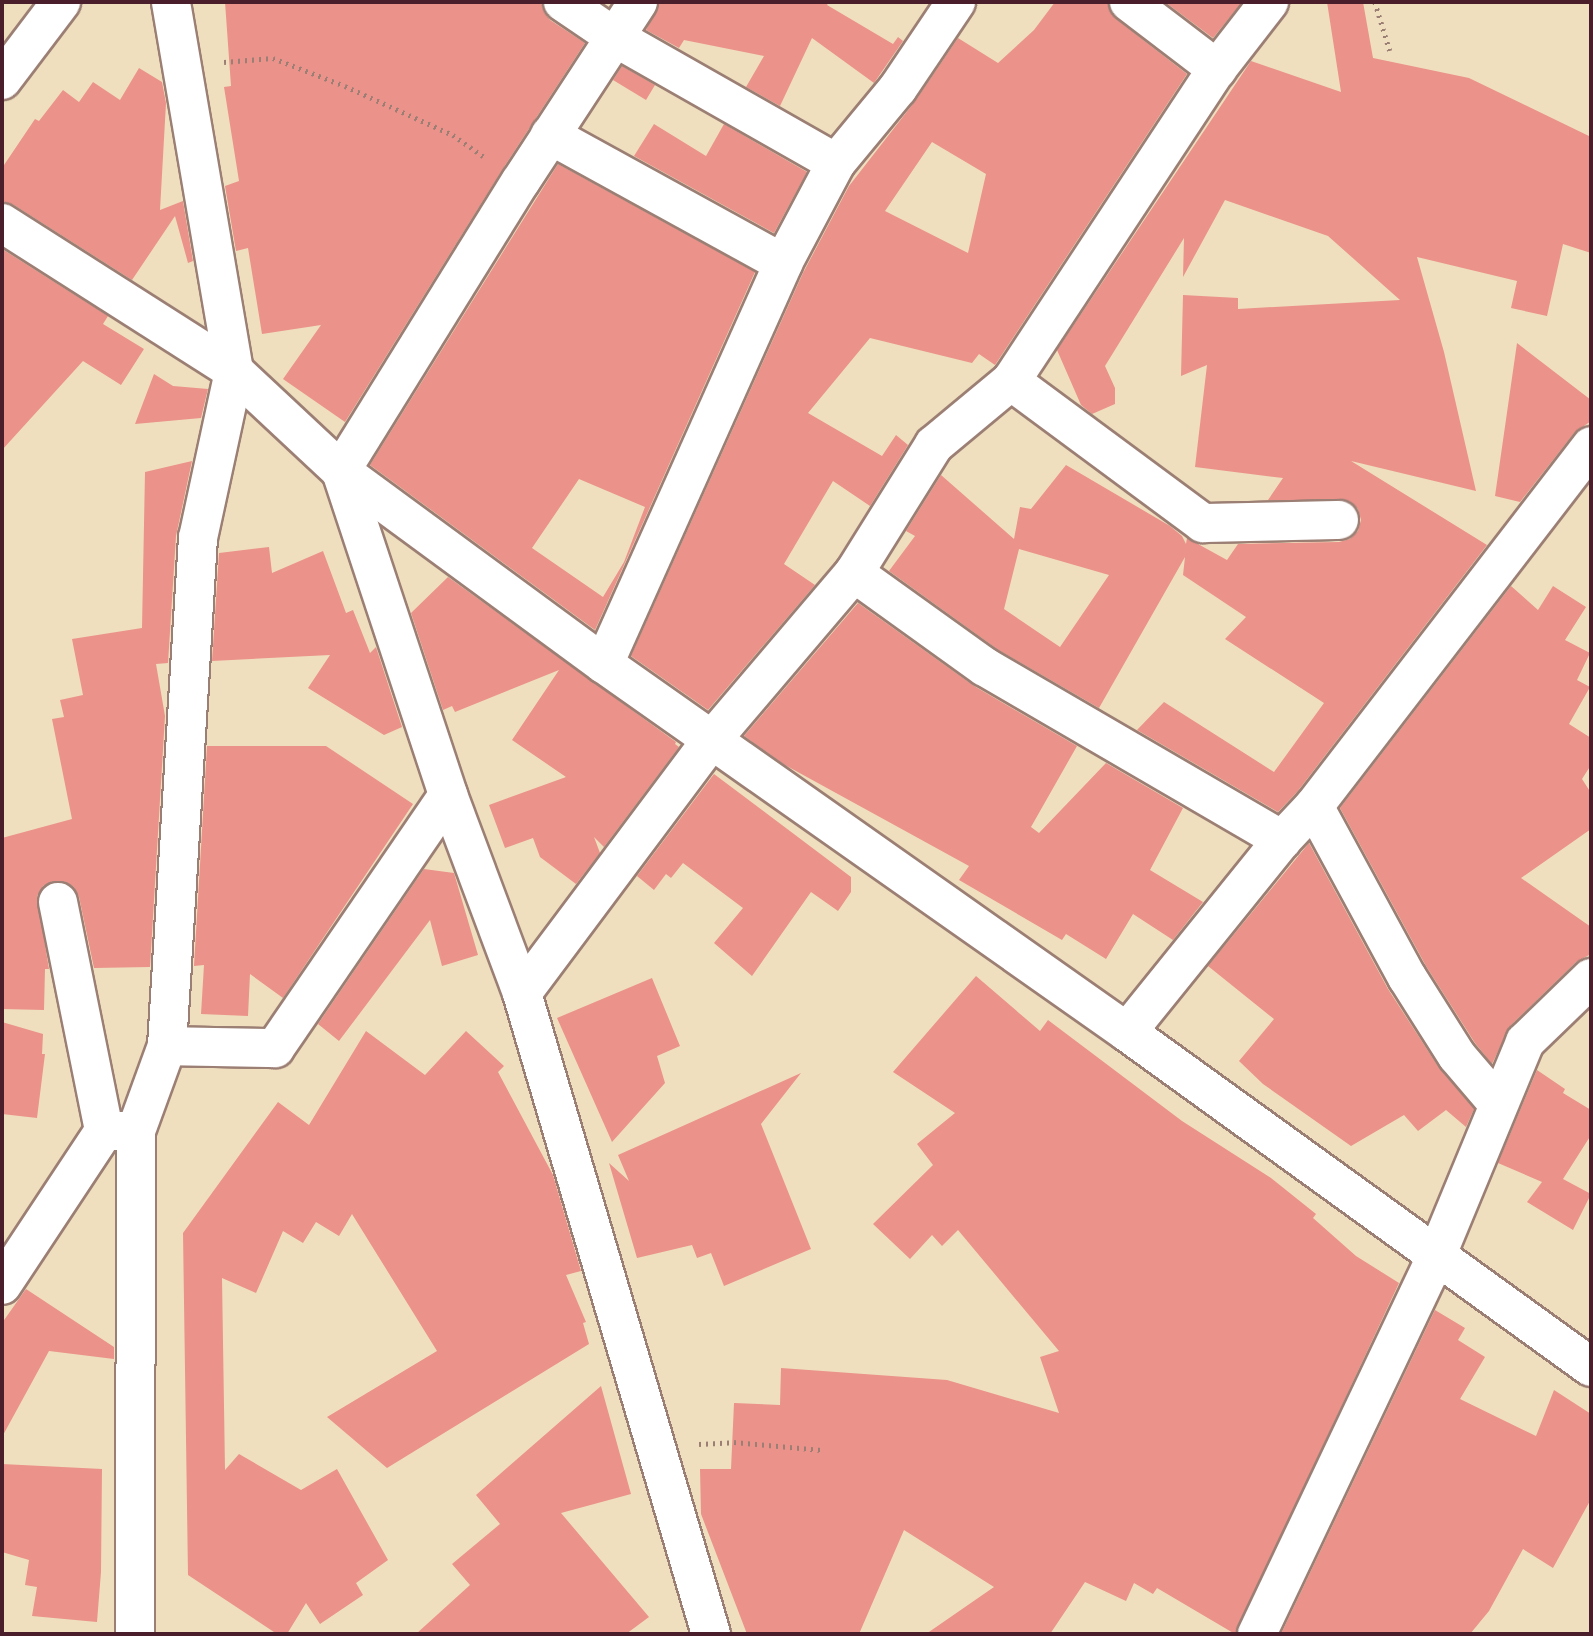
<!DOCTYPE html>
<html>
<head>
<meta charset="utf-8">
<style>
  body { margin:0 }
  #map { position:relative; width:1593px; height:1636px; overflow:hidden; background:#efdfbe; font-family:"Shantell Sans",sans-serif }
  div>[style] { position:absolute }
  .building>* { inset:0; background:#eb928b }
  .path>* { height:4.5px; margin-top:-2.25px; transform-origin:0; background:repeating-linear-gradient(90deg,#9c7f74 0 2px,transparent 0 7px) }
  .roads { filter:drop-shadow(2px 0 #9c7f74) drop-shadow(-2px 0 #9c7f74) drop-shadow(0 2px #9c7f74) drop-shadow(0 -2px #9c7f74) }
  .minor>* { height:38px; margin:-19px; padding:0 19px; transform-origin:19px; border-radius:19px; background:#fff }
  .tertiary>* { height:38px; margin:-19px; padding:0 19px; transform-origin:19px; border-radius:19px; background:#fff }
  span { translate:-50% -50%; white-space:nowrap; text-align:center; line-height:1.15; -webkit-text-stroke:6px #f7f3e8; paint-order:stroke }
  .frame { position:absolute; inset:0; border:4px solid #4a1f2b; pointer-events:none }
</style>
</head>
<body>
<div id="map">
  <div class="building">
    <div style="clip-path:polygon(225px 2px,541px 2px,544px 12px,550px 20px,585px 43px,502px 170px,345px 422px,283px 379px,321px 325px,262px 334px,248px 248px,236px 251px,225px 186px,239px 181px,224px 87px,231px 86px)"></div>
    <div style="clip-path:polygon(660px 2px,829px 2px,827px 5px,893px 44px,898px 37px,903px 41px,874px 83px,812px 38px,780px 106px,746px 87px,764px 56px,684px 40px,679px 48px,646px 30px)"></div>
    <div style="clip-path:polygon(evenodd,1055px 2px,1108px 2px,1116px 19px,1187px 74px,995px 365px,979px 354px,972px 363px,870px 338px,808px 413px,882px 456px,896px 435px,908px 445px,870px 506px,833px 481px,784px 564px,815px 585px,708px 710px,631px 656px,803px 273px,849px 186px,916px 100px,958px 38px,998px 63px,1034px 30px,1055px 2px,932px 142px,986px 174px,968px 253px,885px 211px,932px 142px)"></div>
    <div style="clip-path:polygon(1165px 2px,1242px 2px,1213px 38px)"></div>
    <div style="clip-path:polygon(evenodd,1327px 2px,1363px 2px,1373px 58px,1469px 78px,1591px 137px,1591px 253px,1563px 244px,1547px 316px,1511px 308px,1517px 281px,1417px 257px,1444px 352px,1476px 491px,1351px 461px,1487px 545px,1297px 792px,1278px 812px,1137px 730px,1164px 702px,1274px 772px,1324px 703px,1225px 639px,1246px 617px,1183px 575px,1185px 557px,1099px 708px,997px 649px,889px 571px,915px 536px,906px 531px,941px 475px,1014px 539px,1020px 507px,1031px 509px,1066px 465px,1170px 526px,1182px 536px,1186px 544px,1187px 538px,1227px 560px,1238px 544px,1339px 542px,1350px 539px,1358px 531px,1361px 520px,1358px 509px,1349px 501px,1268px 500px,1283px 478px,1195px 467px,1207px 365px,1181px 376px,1183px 295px,1238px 298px,1238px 309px,1400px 300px,1328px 236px,1225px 200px,1183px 277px,1184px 238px,1105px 366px,1115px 388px,1115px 404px,1092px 414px,1081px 405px,1057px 350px,1251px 61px,1341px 92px,1327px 2px,1019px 549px,1109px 575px,1060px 647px,1004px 609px,1019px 549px)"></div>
    <div style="clip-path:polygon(622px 66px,655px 85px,646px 100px,613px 80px)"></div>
    <div style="clip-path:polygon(139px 68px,162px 82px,166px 103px,160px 210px,183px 201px,193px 261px,188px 263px,175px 216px,132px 280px,14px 205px,2px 201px,2px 168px,35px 119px,39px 121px,63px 90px,79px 102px,93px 82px,120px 100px)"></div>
    <div style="clip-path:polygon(654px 124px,706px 156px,724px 124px,807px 172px,774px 233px,634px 156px)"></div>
    <div style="clip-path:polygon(evenodd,558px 164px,755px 272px,595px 630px,370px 465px,558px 164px,579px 479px,645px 507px,624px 562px,603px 597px,532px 548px,579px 479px)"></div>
    <div style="clip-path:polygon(2px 249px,108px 316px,103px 324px,144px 349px,121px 385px,83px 361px,2px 450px)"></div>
    <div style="clip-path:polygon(1517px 343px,1591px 400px,1591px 421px,1574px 433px,1520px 502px,1495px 496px)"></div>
    <div style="clip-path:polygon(154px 374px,173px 386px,208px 389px,201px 418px,135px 424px)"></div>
    <div style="clip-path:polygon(192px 461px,176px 536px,168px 663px,156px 664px,165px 716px,150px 967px,94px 968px,79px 897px,74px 887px,66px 882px,53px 881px,43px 886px,37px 896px,49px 969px,45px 969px,44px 1010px,2px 1009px,2px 838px,72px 819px,52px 719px,64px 717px,60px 700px,83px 695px,72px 639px,142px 628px,145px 472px)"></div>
    <div style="clip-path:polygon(269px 547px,272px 573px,323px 551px,346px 613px,353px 610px,370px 653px,376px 647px,402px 727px,384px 735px,308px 688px,330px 655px,212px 661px,219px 553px)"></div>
    <div style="clip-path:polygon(448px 577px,676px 742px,675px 744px,679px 747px,604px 847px,594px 837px,600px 853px,576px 884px,540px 857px,533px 838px,505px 848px,489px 805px,566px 777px,512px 740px,559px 670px,455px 712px,452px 706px,443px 710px,411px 613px)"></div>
    <div style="clip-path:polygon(1511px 586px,1538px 610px,1553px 586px,1586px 607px,1565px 640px,1590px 653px,1577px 680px,1590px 687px,1569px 724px,1591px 738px,1591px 765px,1582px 779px,1591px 793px,1591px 829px,1521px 878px,1591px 927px,1591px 954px,1576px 962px,1510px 1026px,1492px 1064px,1475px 1043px,1426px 966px,1340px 808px)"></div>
    <div style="clip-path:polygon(858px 603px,974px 686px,1077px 746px,1031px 827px,1039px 833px,1106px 763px,1183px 808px,1150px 870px,1203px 902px,1173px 940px,1133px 914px,1106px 959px,1066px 934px,1062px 940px,959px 880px,969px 866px,785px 765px,744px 736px)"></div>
    <div style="clip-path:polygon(207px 746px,326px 746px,413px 804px,283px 998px,250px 974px,248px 1016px,201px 1014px,204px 965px,194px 966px)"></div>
    <div style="clip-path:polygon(714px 774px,851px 877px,851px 892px,838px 911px,811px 892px,752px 976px,714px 943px,743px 908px,683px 863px,671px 878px,666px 874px,654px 890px,637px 876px)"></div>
    <div style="clip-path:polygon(1309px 843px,1388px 989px,1439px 1068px,1474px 1109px,1466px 1127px,1446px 1110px,1418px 1131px,1404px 1115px,1351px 1146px,1263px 1084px,1239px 1061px,1274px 1019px,1208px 966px)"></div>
    <div style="clip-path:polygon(424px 869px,454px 873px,478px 955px,442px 966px,430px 920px,339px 1041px,318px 1024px)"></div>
    <div style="clip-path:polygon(976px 976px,1040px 1031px,1048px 1020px,1182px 1121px,1271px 1178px,1316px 1214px,1313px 1218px,1356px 1256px,1399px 1283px,1235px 1634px,1157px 1588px,1153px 1594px,1134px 1583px,1126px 1601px,1085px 1582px,1050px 1634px,926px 1634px,994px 1587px,904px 1530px,859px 1634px,747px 1634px,701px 1514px,700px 1469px,731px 1469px,734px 1403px,780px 1405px,781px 1368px,947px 1380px,1059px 1413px,1040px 1357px,1059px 1351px,958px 1230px,942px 1246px,932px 1235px,910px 1259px,873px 1224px,933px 1165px,917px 1144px,955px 1113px,893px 1072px)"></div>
    <div style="clip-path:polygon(652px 978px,680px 1046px,657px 1056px,665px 1083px,612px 1142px,557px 1018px)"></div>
    <div style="clip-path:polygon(2px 1022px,43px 1034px,42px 1054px,45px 1054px,37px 1118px,2px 1114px)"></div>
    <div style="clip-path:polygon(366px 1031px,425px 1075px,466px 1031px,504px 1066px,498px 1072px,553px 1175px,581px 1271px,566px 1275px,586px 1322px,583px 1323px,589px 1344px,387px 1468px,327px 1417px,437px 1351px,352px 1214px,339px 1236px,316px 1222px,303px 1243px,283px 1231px,256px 1293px,222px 1278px,225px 1470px,239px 1454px,301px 1490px,337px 1469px,388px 1560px,356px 1583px,363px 1595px,320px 1624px,306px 1603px,287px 1634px,277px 1634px,188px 1575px,183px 1233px,278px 1102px,309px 1125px)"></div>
    <div style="clip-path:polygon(1537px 1070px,1565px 1089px,1563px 1093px,1591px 1110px,1591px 1135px,1563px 1179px,1591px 1194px,1573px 1230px,1527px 1202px,1542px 1182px,1498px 1163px)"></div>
    <div style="clip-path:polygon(801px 1073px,761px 1124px,811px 1249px,724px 1286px,711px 1253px,697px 1258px,692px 1245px,637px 1258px,609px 1163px,629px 1181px,618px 1155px)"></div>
    <div style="clip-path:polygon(26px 1289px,114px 1347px,114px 1359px,49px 1351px,2px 1437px,2px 1323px)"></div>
    <div style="clip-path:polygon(1435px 1310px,1465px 1328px,1458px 1340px,1485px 1357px,1460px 1399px,1536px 1436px,1554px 1390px,1591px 1414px,1591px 1499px,1553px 1568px,1523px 1549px,1489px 1611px,1470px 1634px,1281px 1634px)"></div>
    <div style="clip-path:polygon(601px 1386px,631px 1494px,561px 1513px,649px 1617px,626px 1634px,416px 1634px,470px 1585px,452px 1564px,500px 1524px,476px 1495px)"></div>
    <div style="clip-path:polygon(2px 1464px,102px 1469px,101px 1572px,97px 1622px,32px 1616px,37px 1587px,25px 1585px,29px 1560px,2px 1552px)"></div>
  </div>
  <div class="path">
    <div style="left:1375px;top:2px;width:51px;rotate:73deg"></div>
    <div style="left:224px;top:62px;width:49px;rotate:-4.7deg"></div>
    <div style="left:273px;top:58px;width:77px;rotate:21.3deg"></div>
    <div style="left:345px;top:86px;width:119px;rotate:24.4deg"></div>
    <div style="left:453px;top:135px;width:37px;rotate:35deg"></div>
    <div style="left:699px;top:1444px;width:35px;rotate:-3deg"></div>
    <div style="left:734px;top:1442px;width:88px;rotate:5.2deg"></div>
  </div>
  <div class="roads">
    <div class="minor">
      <div style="left:563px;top:2px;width:64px;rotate:34.2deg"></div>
      <div style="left:616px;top:38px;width:253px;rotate:29.6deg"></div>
      <div style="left:638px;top:2px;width:215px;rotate:123.2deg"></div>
      <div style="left:520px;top:182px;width:340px;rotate:121.8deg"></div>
      <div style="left:341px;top:471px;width:341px;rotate:71.7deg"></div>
      <div style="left:448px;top:795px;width:211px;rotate:69.5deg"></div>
      <div style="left:522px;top:993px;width:668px;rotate:73.57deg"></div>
      <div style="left:1129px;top:2px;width:111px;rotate:37.3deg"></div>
      <div style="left:550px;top:135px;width:266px;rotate:28.8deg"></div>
      <div style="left:2px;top:223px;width:275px;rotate:32.5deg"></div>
      <div style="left:234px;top:371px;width:146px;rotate:43.1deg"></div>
      <div style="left:341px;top:471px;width:326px;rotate:36.3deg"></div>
      <div style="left:604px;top:664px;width:639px;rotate:35.13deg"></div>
      <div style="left:1127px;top:1032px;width:572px;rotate:35.83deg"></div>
      <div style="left:1011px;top:381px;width:239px;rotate:36.5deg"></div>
      <div style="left:1203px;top:523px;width:136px;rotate:-1.3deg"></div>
      <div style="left:854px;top:573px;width:161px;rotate:35.7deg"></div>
      <div style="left:985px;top:667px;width:344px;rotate:30.2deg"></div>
      <div style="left:604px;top:664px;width:439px;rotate:-65.9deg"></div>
      <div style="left:783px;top:263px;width:113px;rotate:-62.1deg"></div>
      <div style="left:836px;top:163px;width:97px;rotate:-50.4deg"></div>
      <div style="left:898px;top:88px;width:104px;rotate:-56deg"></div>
      <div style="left:1314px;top:806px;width:195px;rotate:61.5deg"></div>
      <div style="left:1407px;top:977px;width:93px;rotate:57.7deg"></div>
      <div style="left:1457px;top:1056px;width:63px;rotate:49.5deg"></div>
      <div style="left:58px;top:902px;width:234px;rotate:78.6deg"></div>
      <div style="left:522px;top:993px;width:314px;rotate:-53.2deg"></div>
      <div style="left:710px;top:742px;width:222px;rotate:-49.6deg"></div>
      <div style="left:854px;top:573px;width:151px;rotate:-58deg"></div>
      <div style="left:934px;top:445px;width:100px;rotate:-39.7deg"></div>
      <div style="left:1011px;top:381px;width:374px;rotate:-56.6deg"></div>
      <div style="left:1217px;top:69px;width:85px;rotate:-52.2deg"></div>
      <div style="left:1127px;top:1032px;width:247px;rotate:-51.1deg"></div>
      <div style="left:1282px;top:840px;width:47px;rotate:-46.7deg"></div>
      <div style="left:1314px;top:806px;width:454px;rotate:-52.4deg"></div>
      <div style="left:167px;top:1046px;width:108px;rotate:1.1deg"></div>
      <div style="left:275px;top:1048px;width:306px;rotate:-55.6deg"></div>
      <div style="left:2px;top:1285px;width:185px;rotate:-56.5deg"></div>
      <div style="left:104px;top:1131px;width:26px"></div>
      <div style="left:135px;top:1634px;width:503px;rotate:-89.89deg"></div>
      <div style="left:136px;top:1131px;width:90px;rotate:-70deg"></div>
      <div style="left:167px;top:1046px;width:509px;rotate:-86.51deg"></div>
      <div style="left:198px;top:538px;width:171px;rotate:-77.8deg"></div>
      <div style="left:234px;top:371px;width:374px;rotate:-99.7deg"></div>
      <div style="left:1257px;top:1634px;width:417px;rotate:-64.6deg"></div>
      <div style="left:1436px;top:1257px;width:233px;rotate:-67.5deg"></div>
      <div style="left:1525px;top:1042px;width:92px;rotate:-44.1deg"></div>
    </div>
    <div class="tertiary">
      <div style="left:2px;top:80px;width:98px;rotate:-52.9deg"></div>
    </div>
  </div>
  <div class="frame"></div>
</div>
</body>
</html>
